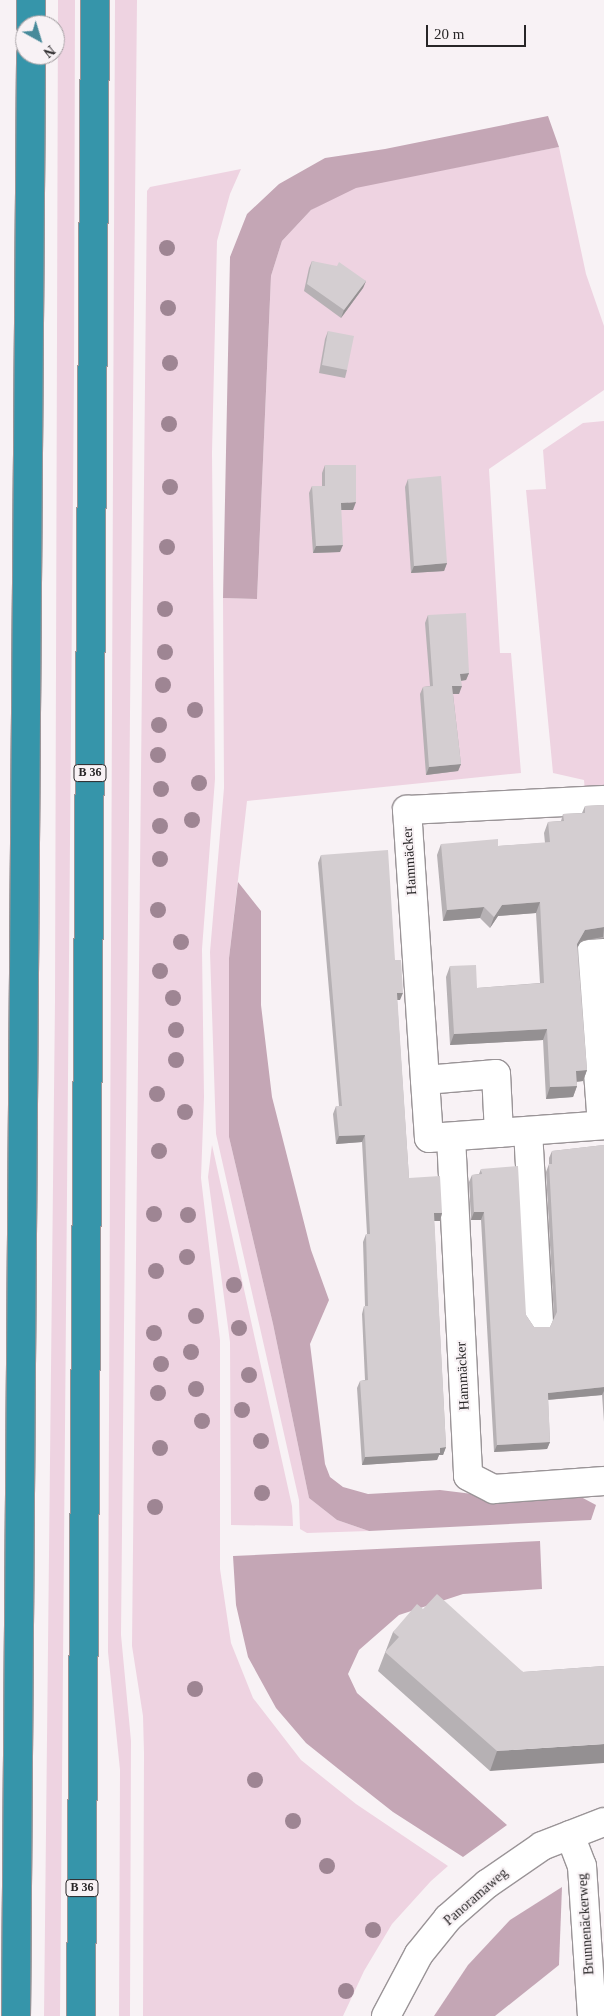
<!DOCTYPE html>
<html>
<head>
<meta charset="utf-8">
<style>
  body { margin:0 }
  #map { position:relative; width:604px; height:2016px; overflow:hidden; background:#f8f2f5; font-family:Georgia,serif }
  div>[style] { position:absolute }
  .green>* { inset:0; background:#eed3e1 }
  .forest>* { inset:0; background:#c4a6b5 }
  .roads { filter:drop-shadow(1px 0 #9a9497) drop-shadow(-1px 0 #9a9497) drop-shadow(0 1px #9a9497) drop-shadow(0 -1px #9a9497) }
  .minor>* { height:28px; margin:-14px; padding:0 14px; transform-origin:14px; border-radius:14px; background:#fff }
  .highway>* { height:28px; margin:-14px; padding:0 14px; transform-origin:14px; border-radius:14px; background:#3695aa }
  .trees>* { width:16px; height:16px; margin:-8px; border-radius:50%; background:#9e8593 }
  .wall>* { inset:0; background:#b6b1b4 }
  .shaded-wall>* { inset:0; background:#949092 }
  .building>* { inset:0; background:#d4ced1 }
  span { translate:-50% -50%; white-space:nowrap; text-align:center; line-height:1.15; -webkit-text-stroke:4px #f8f2f5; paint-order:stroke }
  .shield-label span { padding:1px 4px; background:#f8f2f5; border:1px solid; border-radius:4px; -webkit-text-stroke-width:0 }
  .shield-label { font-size:12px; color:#282627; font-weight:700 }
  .street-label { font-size:14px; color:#282627 }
  .north { position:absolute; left:15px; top:15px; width:50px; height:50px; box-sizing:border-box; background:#f8f2f5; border:1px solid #a5a0a3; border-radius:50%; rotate:141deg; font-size:14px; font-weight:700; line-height:20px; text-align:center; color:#282627 }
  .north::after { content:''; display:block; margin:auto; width:18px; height:22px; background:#478a9a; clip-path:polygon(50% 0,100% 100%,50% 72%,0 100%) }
  .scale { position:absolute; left:426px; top:25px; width:100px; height:22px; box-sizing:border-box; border:2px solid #282627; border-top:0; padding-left:6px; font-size:15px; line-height:18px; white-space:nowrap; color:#282627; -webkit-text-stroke:4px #f8f2f5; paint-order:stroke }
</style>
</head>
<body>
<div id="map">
  <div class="green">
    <div style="clip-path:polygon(58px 0,75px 0,74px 373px,60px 2016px,44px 2016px,55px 1000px)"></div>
    <div style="clip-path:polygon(115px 0,137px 0,121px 1635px,131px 1741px,130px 2016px,119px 2016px,120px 1770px,108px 1652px)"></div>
    <div style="clip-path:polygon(559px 147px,586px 274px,604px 326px,604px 390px,489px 469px,500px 653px,511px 653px,521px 773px,247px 801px,229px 958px,229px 1137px,273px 1324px,309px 1498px,337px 1520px,369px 1531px,307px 1533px,300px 1529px,299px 1500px,216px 1134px,210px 952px,224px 788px,223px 598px,257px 599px,271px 276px,282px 241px,311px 210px,333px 197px,356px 187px)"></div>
    <div style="clip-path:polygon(241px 169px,230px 194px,217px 241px,212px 453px,215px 779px,202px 949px,204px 1097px,201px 1178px,220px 1340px,220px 1569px,231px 1643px,253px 1698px,301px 1760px,356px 1804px,448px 1866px,431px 1881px,392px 1924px,364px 1971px,343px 2016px,143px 2016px,144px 1753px,143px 1716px,132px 1646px,147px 191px,150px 187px)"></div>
    <div style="clip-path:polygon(604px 421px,604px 790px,585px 792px,584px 780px,553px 773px,526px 490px,546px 489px,543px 450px,583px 423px)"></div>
    <div style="clip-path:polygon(212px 1145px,292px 1506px,293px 1526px,231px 1525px,230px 1342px,208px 1177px)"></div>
  </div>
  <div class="forest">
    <div style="clip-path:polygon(548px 116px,559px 147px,356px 188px,311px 210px,282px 241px,271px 276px,257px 599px,223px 598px,230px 257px,247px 214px,279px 184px,325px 158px,385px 149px)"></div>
    <div style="clip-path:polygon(238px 882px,261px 911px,261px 1005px,272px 1097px,311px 1250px,329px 1300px,310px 1344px,325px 1464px,330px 1477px,343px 1487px,368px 1494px,440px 1490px,497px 1497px,540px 1494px,581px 1497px,596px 1505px,591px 1520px,369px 1531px,337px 1520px,309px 1498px,273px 1324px,229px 1137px,229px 958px)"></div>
    <div style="clip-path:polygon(540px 1541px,542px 1589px,463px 1594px,399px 1615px,359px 1650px,348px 1674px,357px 1693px,507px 1825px,463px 1857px,393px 1812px,346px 1775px,306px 1743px,276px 1708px,248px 1657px,236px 1605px,233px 1556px)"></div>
    <div style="clip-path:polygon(562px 1887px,559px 1965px,495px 2016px,434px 2016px,468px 1965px,510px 1920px)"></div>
  </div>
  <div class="roads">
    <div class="minor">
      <div style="left:425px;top:1080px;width:271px;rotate:-93.8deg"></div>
      <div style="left:407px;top:810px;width:197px;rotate:-2.9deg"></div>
      <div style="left:602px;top:1125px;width:171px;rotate:-94.3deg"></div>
      <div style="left:589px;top:954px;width:15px;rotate:-4deg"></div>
      <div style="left:528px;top:1131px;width:190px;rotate:86.7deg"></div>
      <div style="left:499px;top:1133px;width:59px;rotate:-92.9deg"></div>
      <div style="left:496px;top:1074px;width:71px;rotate:175.2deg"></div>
      <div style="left:425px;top:1080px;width:58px;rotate:86.1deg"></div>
      <div style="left:429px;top:1138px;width:175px;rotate:-4.2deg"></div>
      <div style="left:451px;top:1137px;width:339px;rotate:87.1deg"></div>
      <div style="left:468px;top:1476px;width:29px;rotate:27deg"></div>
      <div style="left:494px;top:1489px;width:110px;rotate:-4.2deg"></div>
      <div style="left:570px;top:1835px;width:33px;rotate:69deg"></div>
      <div style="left:582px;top:1866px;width:150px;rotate:86.2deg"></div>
      <div style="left:386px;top:2016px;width:70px;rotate:-62deg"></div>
      <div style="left:419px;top:1954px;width:46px;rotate:-51.1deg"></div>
      <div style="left:448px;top:1918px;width:52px;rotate:-41.1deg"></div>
      <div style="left:487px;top:1884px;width:67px;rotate:-34.6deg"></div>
      <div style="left:542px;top:1846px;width:66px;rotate:-21.2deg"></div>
    </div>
    <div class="highway">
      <div style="left:31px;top:25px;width:25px;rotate:-90deg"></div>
      <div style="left:16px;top:2016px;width:1961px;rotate:-89.56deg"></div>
      <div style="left:81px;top:2016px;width:2016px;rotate:-89.6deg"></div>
    </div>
  </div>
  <div class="trees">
    <div style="left:167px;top:248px"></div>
    <div style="left:168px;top:308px"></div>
    <div style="left:170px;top:363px"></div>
    <div style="left:169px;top:424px"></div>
    <div style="left:170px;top:487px"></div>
    <div style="left:167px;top:547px"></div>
    <div style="left:165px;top:609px"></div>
    <div style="left:165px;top:652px"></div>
    <div style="left:163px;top:685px"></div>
    <div style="left:195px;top:710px"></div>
    <div style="left:159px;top:725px"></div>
    <div style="left:158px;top:755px"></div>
    <div style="left:199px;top:783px"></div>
    <div style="left:161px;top:789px"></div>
    <div style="left:192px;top:820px"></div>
    <div style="left:160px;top:826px"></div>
    <div style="left:160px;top:859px"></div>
    <div style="left:158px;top:910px"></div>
    <div style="left:181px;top:942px"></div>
    <div style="left:160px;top:971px"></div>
    <div style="left:173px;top:998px"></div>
    <div style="left:176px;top:1030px"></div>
    <div style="left:176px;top:1060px"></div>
    <div style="left:157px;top:1094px"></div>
    <div style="left:185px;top:1112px"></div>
    <div style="left:159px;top:1151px"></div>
    <div style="left:154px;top:1214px"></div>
    <div style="left:188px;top:1215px"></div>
    <div style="left:187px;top:1257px"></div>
    <div style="left:156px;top:1271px"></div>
    <div style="left:234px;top:1285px"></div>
    <div style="left:196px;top:1316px"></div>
    <div style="left:239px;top:1328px"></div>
    <div style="left:154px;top:1333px"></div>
    <div style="left:191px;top:1352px"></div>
    <div style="left:161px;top:1364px"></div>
    <div style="left:249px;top:1375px"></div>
    <div style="left:196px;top:1389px"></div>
    <div style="left:158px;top:1393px"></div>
    <div style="left:242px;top:1410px"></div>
    <div style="left:202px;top:1421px"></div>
    <div style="left:261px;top:1441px"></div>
    <div style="left:160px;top:1448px"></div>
    <div style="left:262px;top:1493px"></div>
    <div style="left:155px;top:1507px"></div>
    <div style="left:195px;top:1689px"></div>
    <div style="left:255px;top:1780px"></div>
    <div style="left:293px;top:1821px"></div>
    <div style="left:327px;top:1866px"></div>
    <div style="left:373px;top:1930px"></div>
    <div style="left:346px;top:1991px"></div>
  </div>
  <div class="wall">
    <div style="clip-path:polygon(312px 261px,366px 281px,363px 288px,341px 318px,304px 291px,309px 268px)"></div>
    <div style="clip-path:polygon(328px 331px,347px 370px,345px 378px,319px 373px,325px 339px)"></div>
    <div style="clip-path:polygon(325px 465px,353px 510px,341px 510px,340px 552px,313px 553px,309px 493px,312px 486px,322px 486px,322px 473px)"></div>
    <div style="clip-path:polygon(408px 479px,447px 563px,444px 571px,411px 573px,405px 487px)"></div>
    <div style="clip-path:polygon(428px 615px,469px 673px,466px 680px,461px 681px,459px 694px,453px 694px,461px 764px,458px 771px,426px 775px,420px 694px,423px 687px,430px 686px,425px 623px)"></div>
    <div style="clip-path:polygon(604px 805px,604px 938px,581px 941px,578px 947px,587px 1070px,583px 1081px,577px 1082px,577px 1086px,573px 1097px,546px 1099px,543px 1040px,450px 1045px,446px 977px,450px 966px,477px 988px,540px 983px,536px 913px,498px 916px,490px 928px,480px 918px,443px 921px,437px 855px,441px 844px,498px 846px,545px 843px,544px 833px,548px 822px,561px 821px,563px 814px,582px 813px,585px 806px)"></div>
    <div style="clip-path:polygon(321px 855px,395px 960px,400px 1000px,397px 1000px,409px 1178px,442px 1213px,440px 1221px,434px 1221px,446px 1447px,443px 1455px,439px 1455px,437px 1460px,362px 1465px,357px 1388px,360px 1381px,365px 1380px,362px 1314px,364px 1306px,365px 1306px,363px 1242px,366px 1234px,367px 1234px,362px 1142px,336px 1144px,333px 1114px,336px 1106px,339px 1106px,318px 863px)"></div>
    <div style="clip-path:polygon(604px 1145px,604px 1422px,602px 1395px,548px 1400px,550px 1442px,547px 1449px,494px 1452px,481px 1220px,471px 1220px,469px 1182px,472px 1175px,479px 1174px,481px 1169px,526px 1315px,534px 1327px,550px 1327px,554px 1318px,546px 1172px,549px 1164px,549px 1158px,552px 1151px)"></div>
    <div style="clip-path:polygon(423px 1609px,523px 1672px,604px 1666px,490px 1771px,378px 1671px,393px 1632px)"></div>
  </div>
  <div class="shaded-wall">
    <div style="clip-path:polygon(366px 281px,363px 288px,341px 318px,344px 310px)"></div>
    <div style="clip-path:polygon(356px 502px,353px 510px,338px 510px,341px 503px)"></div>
    <div style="clip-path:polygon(343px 545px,340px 552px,313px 553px,316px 546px)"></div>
    <div style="clip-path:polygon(447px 563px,444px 571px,411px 573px,414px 566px)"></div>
    <div style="clip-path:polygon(469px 673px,466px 680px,458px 681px,460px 674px)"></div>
    <div style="clip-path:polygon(452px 686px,462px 686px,459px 694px,450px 694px)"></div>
    <div style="clip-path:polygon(461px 764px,458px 771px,426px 775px,429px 767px)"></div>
    <div style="clip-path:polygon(540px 902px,536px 913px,498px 916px,490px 928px,494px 917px,502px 905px)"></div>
    <div style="clip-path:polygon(484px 907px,480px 918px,443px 921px,447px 910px)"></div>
    <div style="clip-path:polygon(604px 927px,603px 937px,581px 941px,573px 955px,577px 944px,585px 930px)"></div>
    <div style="clip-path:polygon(397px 993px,403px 993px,400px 1000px,394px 1000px)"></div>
    <div style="clip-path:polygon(547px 1029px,543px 1040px,450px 1045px,454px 1034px)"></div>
    <div style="clip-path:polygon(587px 1070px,583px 1081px,572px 1082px,576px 1071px)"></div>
    <div style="clip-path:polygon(577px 1086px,573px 1097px,546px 1099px,550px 1087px)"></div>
    <div style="clip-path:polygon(365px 1135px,362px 1142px,336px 1144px,339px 1136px)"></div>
    <div style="clip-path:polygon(474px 1212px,484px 1212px,481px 1220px,471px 1220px)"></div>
    <div style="clip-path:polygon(434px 1213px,442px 1213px,440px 1221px,431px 1221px)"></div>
    <div style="clip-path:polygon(604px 1387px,604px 1391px,602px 1395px,545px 1400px,548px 1393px)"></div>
    <div style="clip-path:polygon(550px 1442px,547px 1449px,494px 1452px,497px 1445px)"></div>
    <div style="clip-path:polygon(446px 1447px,443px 1455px,439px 1455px,437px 1460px,362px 1465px,365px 1457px)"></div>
    <div style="clip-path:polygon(604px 1744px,604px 1763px,490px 1771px,497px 1751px)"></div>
  </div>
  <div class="building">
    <div style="clip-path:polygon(312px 261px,337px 266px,339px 262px,366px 281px,344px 310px,307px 284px)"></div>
    <div style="clip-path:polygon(328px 331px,354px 336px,347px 370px,322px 365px)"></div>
    <div style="clip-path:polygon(325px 465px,356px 465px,356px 502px,341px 503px,343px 545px,316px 546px,312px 486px,325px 486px)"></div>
    <div style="clip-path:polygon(441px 476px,447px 563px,414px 566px,408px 479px)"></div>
    <div style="clip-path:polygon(466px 613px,469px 673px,460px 674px,462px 686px,452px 686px,461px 764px,429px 767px,423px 687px,433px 686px,428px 615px)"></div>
    <div style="clip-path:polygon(604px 805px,604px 927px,585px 930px,577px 944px,587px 1070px,576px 1071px,577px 1086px,550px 1087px,547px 1029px,454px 1034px,450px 966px,476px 965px,477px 988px,544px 983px,540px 902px,502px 905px,494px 917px,484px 907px,447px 910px,441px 844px,498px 839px,498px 846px,550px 842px,548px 822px,564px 821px,563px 814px,585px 813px,585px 806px)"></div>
    <div style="clip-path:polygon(388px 850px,395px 960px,401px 960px,403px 993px,397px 993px,409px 1178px,440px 1176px,442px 1213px,434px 1213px,446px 1447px,440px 1448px,440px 1453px,365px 1457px,360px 1381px,368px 1380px,364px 1306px,368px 1306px,366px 1234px,370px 1234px,365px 1135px,339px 1136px,336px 1106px,342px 1106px,321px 855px)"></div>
    <div style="clip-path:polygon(604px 1145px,604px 1387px,548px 1393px,550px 1442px,497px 1445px,484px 1212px,474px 1212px,472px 1175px,482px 1174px,481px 1169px,518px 1166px,526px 1315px,534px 1327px,550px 1327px,557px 1312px,549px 1164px,552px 1164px,552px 1151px)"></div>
    <div style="clip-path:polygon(437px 1594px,523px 1672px,604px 1666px,604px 1744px,497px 1751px,385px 1652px,399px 1637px,393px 1632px,417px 1604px,423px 1609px)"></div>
  </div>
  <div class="shield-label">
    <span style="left:90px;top:773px">B 36</span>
    <span style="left:82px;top:1888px">B 36</span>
  </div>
  <div class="street-label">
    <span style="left:410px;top:861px;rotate:-94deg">Hammäcker</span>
    <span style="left:463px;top:1376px;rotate:-93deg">Hammäcker</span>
    <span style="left:476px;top:1897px;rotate:-41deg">Panoramaweg</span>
    <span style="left:586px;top:1924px;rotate:-94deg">Brunnenäckerweg</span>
  </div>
  <div class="north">N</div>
  <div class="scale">20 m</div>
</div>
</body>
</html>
